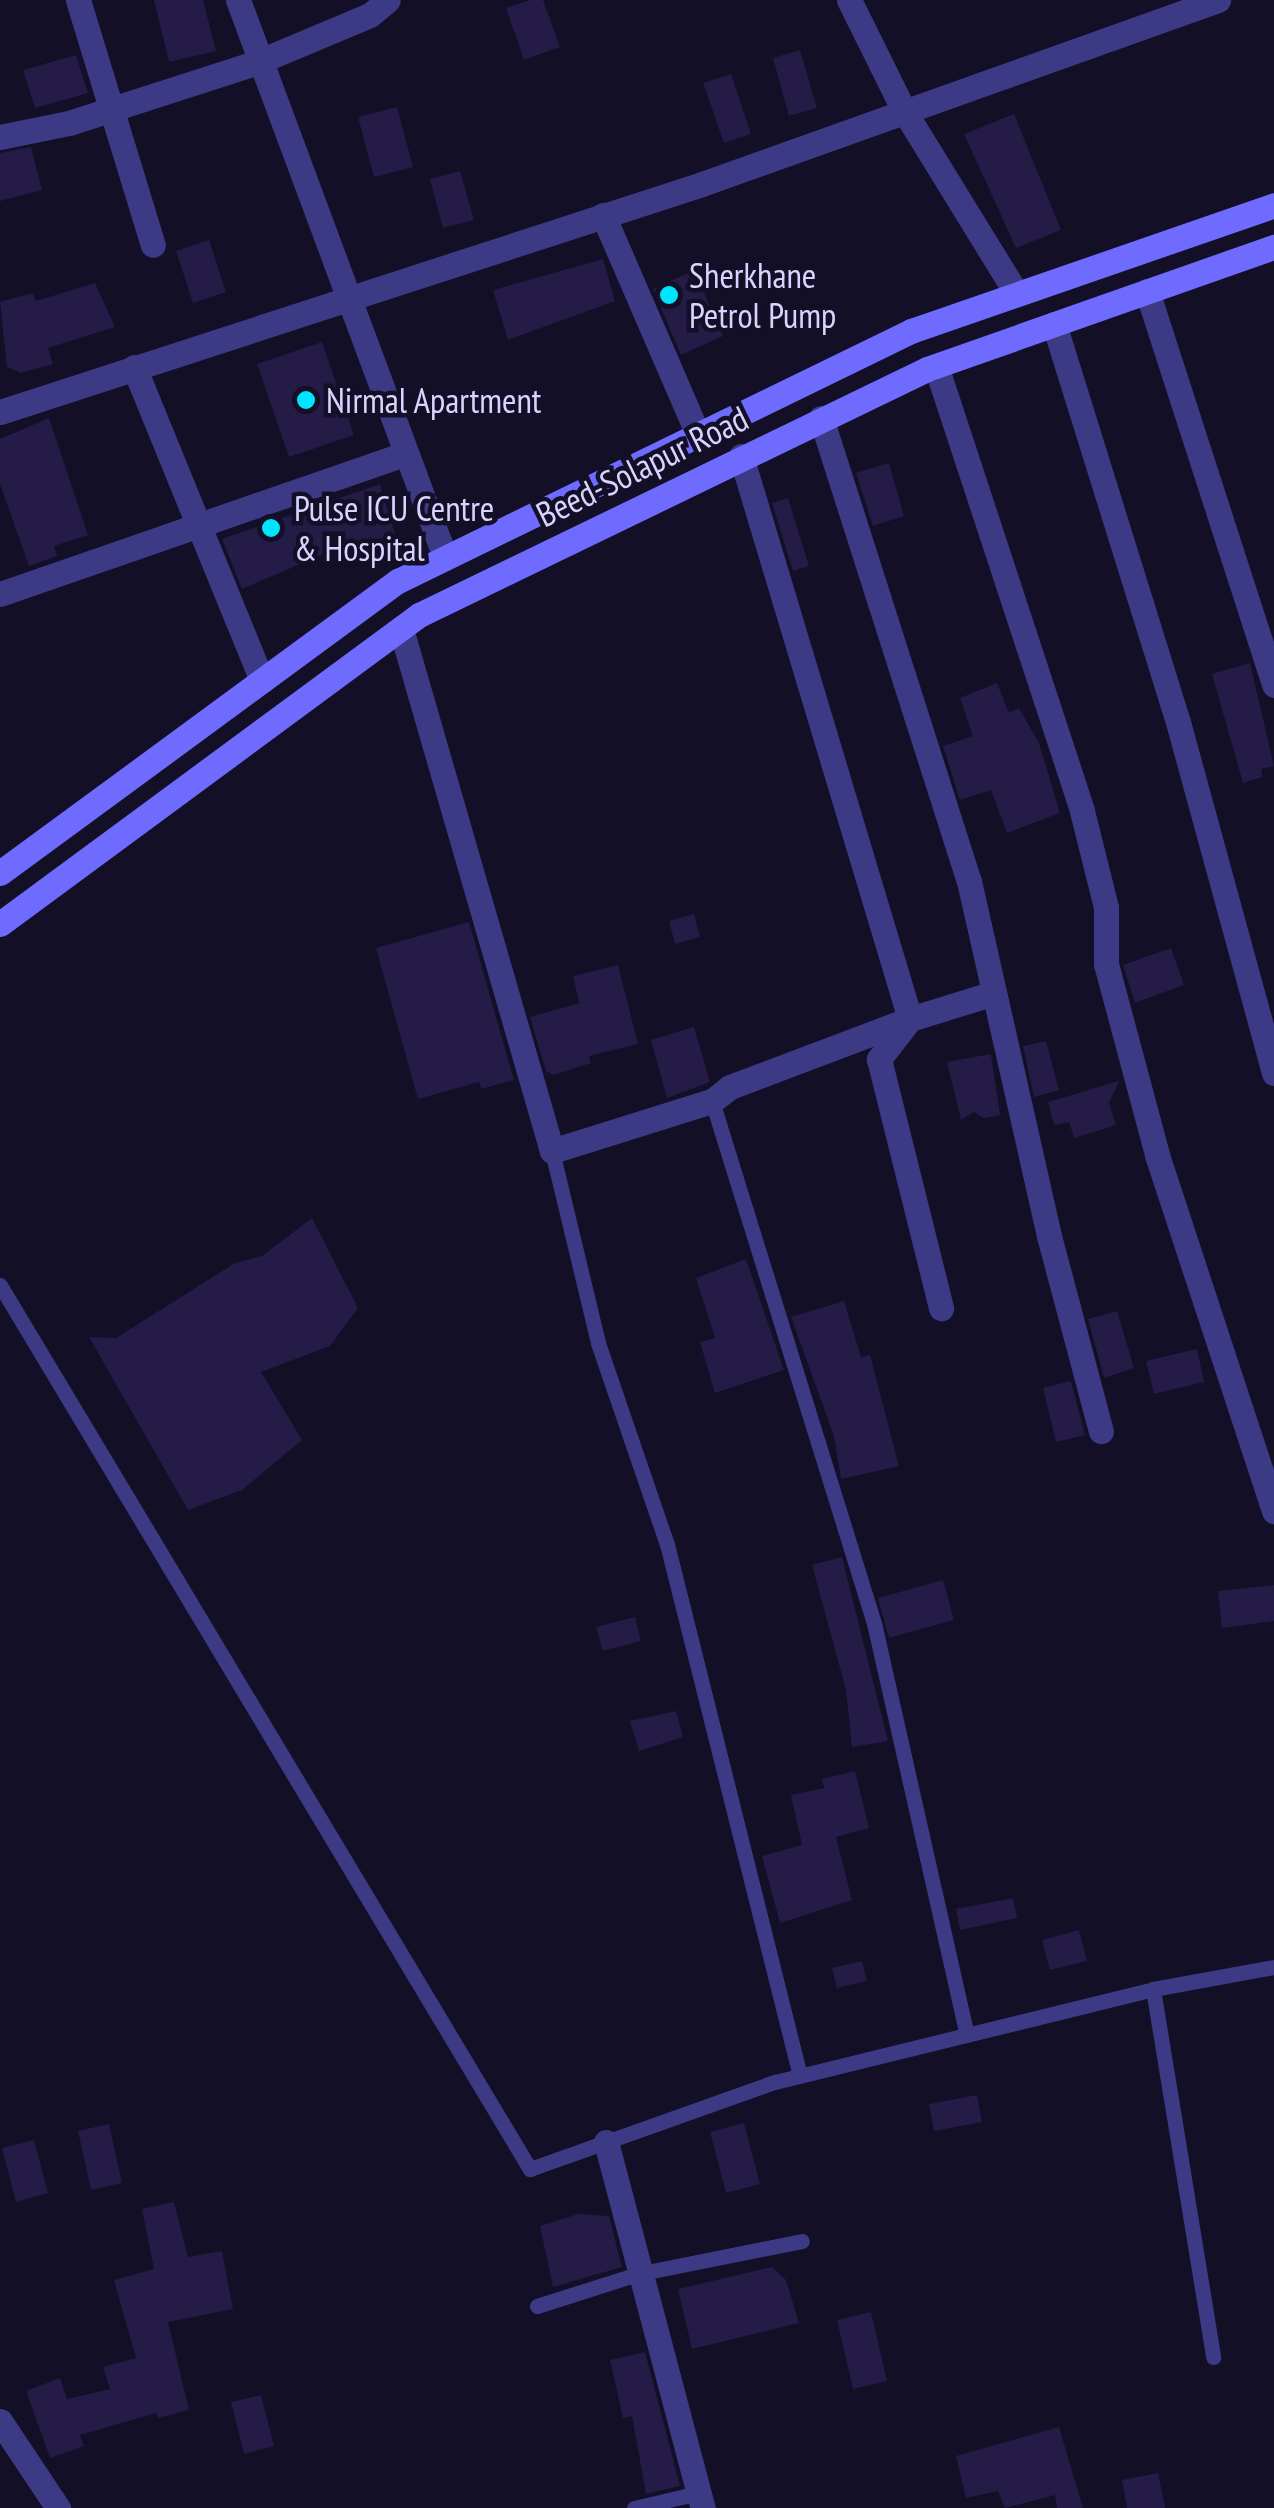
<!DOCTYPE html>
<html>
<head>
<meta charset="utf-8">
<style>
  body { margin:0 }
  #map { position:relative; width:1274px; height:2508px; overflow:hidden; background:#130f26; font-family:"PT Sans Narrow",sans-serif }
  div>[style] { position:absolute }
  .building>* { inset:0; background:#241b47 }
  .service>* { height:15px; margin:-7.5px; padding:0 7.5px; transform-origin:7.5px; border-radius:7.5px; background:#3d3a85 }
  .minor>* { height:25px; margin:-12.5px; padding:0 12.5px; transform-origin:12.5px; border-radius:12.5px; background:#3d3a85 }
  .secondary>* { height:25px; margin:-12.5px; padding:0 12.5px; transform-origin:12.5px; border-radius:12.5px; background:#6f6bff }
  .dots>* { width:28px; height:28px; translate:-50% -50%; box-sizing:border-box; border:5px solid #130f26; border-radius:50% }
  span { translate:-50% -50%; white-space:nowrap; text-align:center; line-height:1.15; -webkit-text-stroke:9px #130f26; paint-order:stroke }
  .poi-label { font-size:35px; color:#d9d4ff }
  .left { translate:0 -50%; text-align:left }
  .street-label { font-size:35px; color:#d9d4ff }
</style>
</head>
<body>
<div id="map">
  <div class="building">
    <div style="clip-path:polygon(154px 0,203px 0,216px 51px,169px 62px)"></div>
    <div style="clip-path:polygon(530px 0,543px 0,560px 47px,524px 60px,506px 8px)"></div>
    <div style="clip-path:polygon(800px 50px,817px 108px,789px 116px,773px 58px)"></div>
    <div style="clip-path:polygon(76px 55px,88px 93px,35px 108px,23px 70px)"></div>
    <div style="clip-path:polygon(731px 74px,751px 134px,724px 143px,703px 83px)"></div>
    <div style="clip-path:polygon(397px 107px,413px 167px,374px 177px,358px 117px)"></div>
    <div style="clip-path:polygon(1014px 114px,1061px 230px,1016px 248px,964px 134px)"></div>
    <div style="clip-path:polygon(31px 147px,42px 190px,0 201px,0 153px)"></div>
    <div style="clip-path:polygon(460px 171px,474px 220px,443px 228px,430px 179px)"></div>
    <div style="clip-path:polygon(209px 240px,226px 292px,193px 303px,176px 251px)"></div>
    <div style="clip-path:polygon(603px 259px,615px 301px,508px 340px,493px 290px)"></div>
    <div style="clip-path:polygon(694px 270px,723px 336px,681px 355px,653px 289px)"></div>
    <div style="clip-path:polygon(95px 283px,115px 327px,48px 348px,53px 364px,21px 373px,7px 367px,0 302px,33px 293px,36px 301px)"></div>
    <div style="clip-path:polygon(322px 342px,354px 435px,289px 457px,257px 364px)"></div>
    <div style="clip-path:polygon(49px 418px,88px 535px,54px 546px,57px 556px,29px 566px,0 484px,0 439px)"></div>
    <div style="clip-path:polygon(889px 463px,904px 516px,873px 526px,856px 473px)"></div>
    <div style="clip-path:polygon(380px 484px,397px 541px,360px 552px,356px 540px,242px 589px,222px 539px)"></div>
    <div style="clip-path:polygon(788px 498px,809px 566px,793px 571px,772px 503px)"></div>
    <div style="clip-path:polygon(1250px 663px,1274px 766px,1261px 769px,1263px 777px,1243px 783px,1212px 674px)"></div>
    <div style="clip-path:polygon(997px 683px,1009px 713px,1019px 708px,1039px 743px,1060px 813px,1007px 833px,991px 790px,960px 800px,943px 746px,973px 736px,960px 698px)"></div>
    <div style="clip-path:polygon(694px 914px,700px 937px,675px 944px,669px 921px)"></div>
    <div style="clip-path:polygon(469px 922px,514px 1080px,481px 1089px,479px 1082px,418px 1099px,376px 948px)"></div>
    <div style="clip-path:polygon(1171px 948px,1184px 985px,1135px 1003px,1123px 965px)"></div>
    <div style="clip-path:polygon(618px 965px,638px 1044px,589px 1056px,591px 1063px,553px 1075px,546px 1071px,530px 1017px,579px 1003px,573px 976px)"></div>
    <div style="clip-path:polygon(694px 1027px,710px 1082px,667px 1098px,651px 1040px)"></div>
    <div style="clip-path:polygon(1046px 1041px,1059px 1090px,1034px 1097px,1023px 1046px)"></div>
    <div style="clip-path:polygon(991px 1054px,1000px 1115px,984px 1118px,974px 1112px,961px 1120px,947px 1062px)"></div>
    <div style="clip-path:polygon(1119px 1081px,1109px 1103px,1116px 1125px,1074px 1138px,1069px 1122px,1054px 1125px,1048px 1102px)"></div>
    <div style="clip-path:polygon(312px 1218px,358px 1308px,330px 1346px,261px 1372px,302px 1440px,242px 1490px,188px 1510px,89px 1337px,116px 1338px,235px 1263px,262px 1256px)"></div>
    <div style="clip-path:polygon(746px 1259px,784px 1370px,715px 1393px,700px 1342px,715px 1338px,696px 1278px)"></div>
    <div style="clip-path:polygon(844px 1301px,861px 1357px,870px 1355px,899px 1466px,841px 1479px,834px 1436px,791px 1317px)"></div>
    <div style="clip-path:polygon(1117px 1311px,1134px 1368px,1104px 1378px,1088px 1319px)"></div>
    <div style="clip-path:polygon(1197px 1349px,1204px 1382px,1154px 1394px,1146px 1361px)"></div>
    <div style="clip-path:polygon(1071px 1381px,1085px 1435px,1056px 1442px,1043px 1388px)"></div>
    <div style="clip-path:polygon(842px 1557px,888px 1741px,852px 1747px,846px 1690px,812px 1565px)"></div>
    <div style="clip-path:polygon(943px 1580px,954px 1620px,889px 1638px,878px 1598px)"></div>
    <div style="clip-path:polygon(1274px 1585px,1274px 1621px,1222px 1628px,1218px 1591px)"></div>
    <div style="clip-path:polygon(635px 1617px,641px 1641px,603px 1651px,596px 1627px)"></div>
    <div style="clip-path:polygon(676px 1711px,683px 1737px,639px 1751px,630px 1721px)"></div>
    <div style="clip-path:polygon(855px 1771px,869px 1828px,836px 1837px,852px 1900px,780px 1923px,762px 1856px,802px 1845px,791px 1795px,824px 1788px,822px 1779px)"></div>
    <div style="clip-path:polygon(1013px 1898px,1017px 1918px,960px 1930px,956px 1909px)"></div>
    <div style="clip-path:polygon(1079px 1930px,1087px 1961px,1050px 1970px,1042px 1940px)"></div>
    <div style="clip-path:polygon(862px 1961px,867px 1981px,837px 1988px,832px 1968px)"></div>
    <div style="clip-path:polygon(977px 2095px,982px 2122px,934px 2131px,929px 2104px)"></div>
    <div style="clip-path:polygon(744px 2123px,760px 2184px,726px 2193px,710px 2132px)"></div>
    <div style="clip-path:polygon(109px 2124px,122px 2183px,91px 2190px,78px 2131px)"></div>
    <div style="clip-path:polygon(34px 2140px,48px 2193px,16px 2202px,2px 2148px)"></div>
    <div style="clip-path:polygon(174px 2202px,188px 2257px,222px 2251px,233px 2309px,168px 2322px,189px 2410px,158px 2418px,156px 2413px,80px 2435px,84px 2446px,50px 2458px,26px 2391px,60px 2378px,67px 2399px,110px 2389px,103px 2367px,136px 2358px,114px 2280px,154px 2269px,142px 2209px)"></div>
    <div style="clip-path:polygon(578px 2214px,609px 2216px,622px 2267px,553px 2287px,540px 2226px)"></div>
    <div style="clip-path:polygon(772px 2267px,786px 2280px,799px 2323px,692px 2349px,678px 2289px)"></div>
    <div style="clip-path:polygon(871px 2312px,887px 2381px,853px 2389px,837px 2320px)"></div>
    <div style="clip-path:polygon(645px 2352px,680px 2486px,646px 2494px,632px 2416px,623px 2418px,610px 2360px)"></div>
    <div style="clip-path:polygon(261px 2395px,274px 2446px,244px 2454px,231px 2402px)"></div>
    <div style="clip-path:polygon(1059px 2427px,1083px 2508px,1057px 2508px,1055px 2495px,1005px 2508px,998px 2491px,966px 2498px,956px 2456px)"></div>
    <div style="clip-path:polygon(1158px 2473px,1165px 2508px,1127px 2508px,1122px 2480px)"></div>
  </div>
  <div class="service">
    <div style="left:712px;top:1101px;width:547px;rotate:72.76deg"></div>
    <div style="left:874px;top:1623px;width:422px;rotate:77.3deg"></div>
    <div style="left:552px;top:1151px;width:197px;rotate:76.5deg"></div>
    <div style="left:598px;top:1343px;width:213px;rotate:71.1deg"></div>
    <div style="left:667px;top:1544px;width:548px;rotate:75.96deg"></div>
    <div style="left:0;top:1285px;width:1031px;rotate:59.06deg"></div>
    <div style="left:530px;top:2169px;width:260px;rotate:-19.6deg"></div>
    <div style="left:775px;top:2082px;width:389px;rotate:-13.8deg"></div>
    <div style="left:1153px;top:1989px;width:123px;rotate:-10.3deg"></div>
    <div style="left:1153px;top:1989px;width:373px;rotate:80.7deg"></div>
    <div style="left:537px;top:2306px;width:105px;rotate:-17.7deg"></div>
    <div style="left:637px;top:2274px;width:168px;rotate:-11.3deg"></div>
    <div style="left:634px;top:2508px;width:67px;rotate:-13deg"></div>
  </div>
  <div class="minor">
    <div style="left:78px;top:0;width:256px;rotate:73deg"></div>
    <div style="left:238px;top:0;width:594px;rotate:69.61deg"></div>
    <div style="left:849px;top:0;width:122px;rotate:63.6deg"></div>
    <div style="left:903px;top:109px;width:217px;rotate:58.4deg"></div>
    <div style="left:0;top:137px;width:70px;rotate:-11.5deg"></div>
    <div style="left:69px;top:123px;width:199px;rotate:-17.9deg"></div>
    <div style="left:258px;top:62px;width:121px;rotate:-22.8deg"></div>
    <div style="left:370px;top:15px;width:23px;rotate:-40deg"></div>
    <div style="left:603px;top:215px;width:236px;rotate:66.6deg"></div>
    <div style="left:1147px;top:291px;width:414px;rotate:72.1deg"></div>
    <div style="left:1054px;top:324px;width:417px;rotate:72.7deg"></div>
    <div style="left:1178px;top:722px;width:364px;rotate:74.7deg"></div>
    <div style="left:936px;top:366px;width:468px;rotate:71.8deg"></div>
    <div style="left:1082px;top:811px;width:99px;rotate:76deg"></div>
    <div style="left:1106px;top:907px;width:57px;rotate:90deg"></div>
    <div style="left:1106px;top:964px;width:198px;rotate:75deg"></div>
    <div style="left:1157px;top:1155px;width:375px;rotate:71.8deg"></div>
    <div style="left:134px;top:367px;width:339px;rotate:67.8deg"></div>
    <div style="left:0;top:412px;width:738px;rotate:-17.99deg"></div>
    <div style="left:702px;top:184px;width:548px;rotate:-19.63deg"></div>
    <div style="left:821px;top:418px;width:486px;rotate:72.3deg"></div>
    <div style="left:969px;top:881px;width:364px;rotate:77.3deg"></div>
    <div style="left:1049px;top:1236px;width:202px;rotate:75.1deg"></div>
    <div style="left:741px;top:456px;width:588px;rotate:73.29deg"></div>
    <div style="left:910px;top:1019px;width:88px;rotate:-17.2deg"></div>
    <div style="left:0;top:594px;width:428px;rotate:-19.1deg"></div>
    <div style="left:401px;top:629px;width:543px;rotate:73.87deg"></div>
    <div style="left:552px;top:1151px;width:168px;rotate:-17.4deg"></div>
    <div style="left:712px;top:1101px;width:23px;rotate:-38deg"></div>
    <div style="left:730px;top:1087px;width:192px;rotate:-20.7deg"></div>
    <div style="left:910px;top:1019px;width:51px;rotate:127.8deg"></div>
    <div style="left:879px;top:1059px;width:257px;rotate:76deg"></div>
    <div style="left:606px;top:2142px;width:379px;rotate:75.2deg"></div>
    <div style="left:0;top:2421px;width:105px;rotate:56.3deg"></div>
  </div>
  <div class="secondary">
    <div style="left:0;top:873px;width:494px;rotate:-36.3deg"></div>
    <div style="left:398px;top:581px;width:571px;rotate:-25.98deg"></div>
    <div style="left:911px;top:331px;width:384px;rotate:-19.1deg"></div>
    <div style="left:0;top:924px;width:521px;rotate:-36.41deg"></div>
    <div style="left:419px;top:615px;width:564px;rotate:-25.84deg"></div>
    <div style="left:927px;top:369px;width:368px;rotate:-19.4deg"></div>
  </div>
  <div class="dots">
    <div style="left:669px;top:295px;background:#00e5ff"></div>
    <div style="left:306px;top:400px;background:#00e5ff"></div>
    <div style="left:271px;top:528px;background:#00e5ff"></div>
  </div>
  <div class="poi-label">
    <span class="left" style="left:689px;top:295px">Sherkhane<br>Petrol Pump</span>
    <span class="left" style="left:326px;top:400px">Nirmal Apartment</span>
    <span class="left" style="left:294px;top:528px">Pulse ICU Centre<br>&amp; Hospital</span>
  </div>
  <div class="street-label">
    <span style="left:642px;top:466px;rotate:-26deg">Beed-Solapur Road</span>
  </div>
</div>
</body>
</html>
